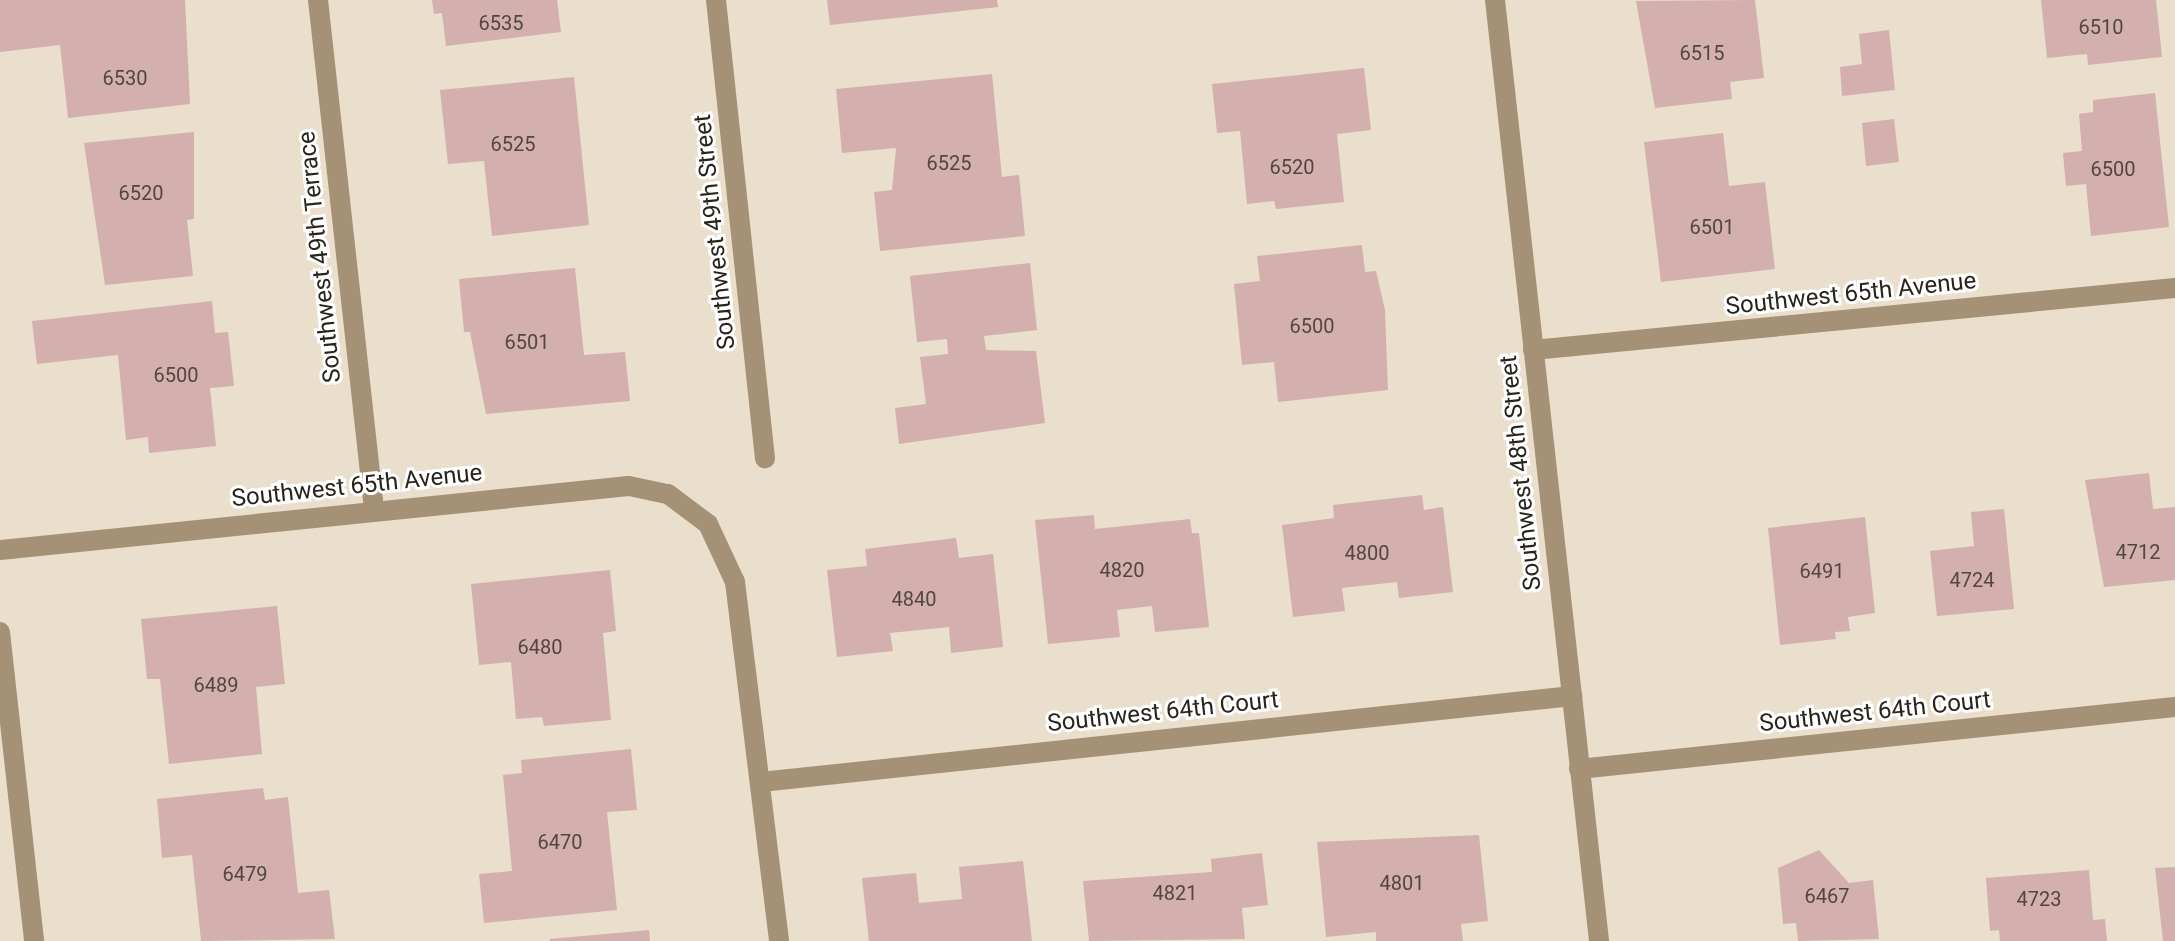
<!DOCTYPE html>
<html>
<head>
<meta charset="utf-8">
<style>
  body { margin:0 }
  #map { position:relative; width:2175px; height:941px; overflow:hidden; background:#e9dfcc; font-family:Roboto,sans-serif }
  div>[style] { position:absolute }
  .building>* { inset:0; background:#d3afad }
  .minor>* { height:20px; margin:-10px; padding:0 10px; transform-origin:10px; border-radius:10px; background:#a59175 }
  span { translate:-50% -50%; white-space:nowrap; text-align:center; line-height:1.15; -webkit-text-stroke:6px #fff; paint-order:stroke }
  .number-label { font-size:20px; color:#524740 }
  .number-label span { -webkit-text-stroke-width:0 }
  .street-label { font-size:24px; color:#27241c }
</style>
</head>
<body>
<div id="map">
  <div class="building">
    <div style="clip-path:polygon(0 0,185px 0,190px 104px,68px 118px,60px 45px,0 52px)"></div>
    <div style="clip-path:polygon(432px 0,557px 0,561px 32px,446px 46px,442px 13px,434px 14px)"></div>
    <div style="clip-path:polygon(827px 0,997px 0,998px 7px,830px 25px)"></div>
    <div style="clip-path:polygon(1755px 0,1764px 78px,1730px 82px,1732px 99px,1655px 108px,1636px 1px)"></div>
    <div style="clip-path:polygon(2041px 0,2156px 0,2162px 57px,2088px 65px,2087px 54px,2047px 58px)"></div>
    <div style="clip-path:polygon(1889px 30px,1895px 90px,1842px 96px,1840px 67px,1862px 64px,1859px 34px)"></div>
    <div style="clip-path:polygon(1364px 68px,1371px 130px,1337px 134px,1344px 202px,1276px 209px,1274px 201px,1247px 204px,1240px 131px,1217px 133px,1212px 84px)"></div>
    <div style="clip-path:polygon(992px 74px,1002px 177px,1019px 175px,1025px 236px,880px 251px,874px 192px,892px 190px,896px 148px,842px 153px,836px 89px)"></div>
    <div style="clip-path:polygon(574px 77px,589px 225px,492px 236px,484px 161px,448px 164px,440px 90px)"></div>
    <div style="clip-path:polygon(2155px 93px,2169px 227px,2091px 236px,2086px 184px,2066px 186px,2063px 153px,2082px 151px,2079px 114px,2093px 112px,2093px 100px)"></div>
    <div style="clip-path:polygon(1894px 119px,1899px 162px,1866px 166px,1862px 123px)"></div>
    <div style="clip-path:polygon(194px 132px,194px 219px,187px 220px,193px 276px,105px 285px,84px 143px)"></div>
    <div style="clip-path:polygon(1723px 133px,1729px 186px,1765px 182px,1775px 269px,1661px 282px,1644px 142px)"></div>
    <div style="clip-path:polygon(1362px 245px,1365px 272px,1376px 271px,1385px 310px,1388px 390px,1278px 402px,1274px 362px,1242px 365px,1234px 284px,1260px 281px,1257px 256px)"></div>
    <div style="clip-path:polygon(1030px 263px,1037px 330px,984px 336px,986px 350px,1036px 351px,1045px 423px,899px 444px,895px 408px,926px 404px,920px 357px,948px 354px,947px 339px,917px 342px,910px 276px)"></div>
    <div style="clip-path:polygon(575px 268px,584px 355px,625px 352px,630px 401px,486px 414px,470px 332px,464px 332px,459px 279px)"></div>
    <div style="clip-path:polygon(212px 301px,215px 333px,228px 332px,234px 386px,210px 388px,216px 446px,149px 453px,148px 437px,126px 440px,118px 355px,37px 364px,32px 321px)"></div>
    <div style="clip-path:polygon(2149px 473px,2153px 509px,2175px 507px,2175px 580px,2104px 587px,2085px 480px)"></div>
    <div style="clip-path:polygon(1422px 495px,1424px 510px,1443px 507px,1453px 592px,1399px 598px,1397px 582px,1342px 588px,1345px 611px,1293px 617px,1282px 525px,1334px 518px,1333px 505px)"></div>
    <div style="clip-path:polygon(2004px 509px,2014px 609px,1937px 616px,1930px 551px,1974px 546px,1971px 512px)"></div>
    <div style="clip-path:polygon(1094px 515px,1095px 529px,1190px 519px,1192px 533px,1199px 533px,1209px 627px,1155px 632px,1152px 606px,1117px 610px,1120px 637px,1048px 644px,1035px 520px)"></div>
    <div style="clip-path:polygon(1865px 517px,1875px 613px,1848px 617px,1850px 631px,1835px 632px,1836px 639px,1780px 645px,1768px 528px)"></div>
    <div style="clip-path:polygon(956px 538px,959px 558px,993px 554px,1003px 647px,951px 653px,949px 627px,890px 633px,893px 651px,837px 657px,827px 570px,867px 566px,865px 549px)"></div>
    <div style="clip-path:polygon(610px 570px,616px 631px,603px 633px,611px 720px,544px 726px,542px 717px,516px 719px,511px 662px,479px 665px,471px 584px)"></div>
    <div style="clip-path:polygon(277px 606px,285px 684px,256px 687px,262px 754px,169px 764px,160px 679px,147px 679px,141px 619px)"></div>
    <div style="clip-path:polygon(631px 749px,637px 810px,607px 812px,617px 910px,484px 923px,479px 874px,512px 871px,503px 775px,522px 773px,521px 760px)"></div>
    <div style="clip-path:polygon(263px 788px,265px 800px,288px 797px,298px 893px,329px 890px,335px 939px,201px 941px,192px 855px,162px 858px,157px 799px)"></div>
    <div style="clip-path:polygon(1479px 835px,1488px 921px,1461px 924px,1463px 941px,1376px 941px,1376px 932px,1326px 937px,1317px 842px)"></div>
    <div style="clip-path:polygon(1819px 850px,1849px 883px,1873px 880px,1879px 939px,1798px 941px,1796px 923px,1783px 924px,1778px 868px)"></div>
    <div style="clip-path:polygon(1262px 853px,1268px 905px,1242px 908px,1245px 939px,1089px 941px,1083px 881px,1212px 872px,1211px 859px)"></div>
    <div style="clip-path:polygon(1023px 861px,1032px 941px,869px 941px,862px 878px,916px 873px,919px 903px,962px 899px,959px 867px)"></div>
    <div style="clip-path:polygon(2175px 867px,2175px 941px,2163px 941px,2155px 868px)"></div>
    <div style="clip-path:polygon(2089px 870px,2093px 920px,2105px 919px,2107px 941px,2000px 941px,1999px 930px,1990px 931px,1986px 878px)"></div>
    <div style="clip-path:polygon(649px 930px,650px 941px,550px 941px,550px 939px)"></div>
  </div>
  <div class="minor">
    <div style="left:318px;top:0;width:512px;rotate:83.72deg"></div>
    <div style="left:716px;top:0;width:461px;rotate:83.9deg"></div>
    <div style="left:1495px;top:0;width:947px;rotate:83.69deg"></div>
    <div style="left:1533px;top:350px;width:645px;rotate:-5.52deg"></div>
    <div style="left:0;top:550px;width:632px;rotate:-5.81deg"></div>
    <div style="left:629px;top:486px;width:40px;rotate:12deg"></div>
    <div style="left:668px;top:494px;width:50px;rotate:36.9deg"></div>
    <div style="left:708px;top:524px;width:64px;rotate:65deg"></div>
    <div style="left:735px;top:582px;width:362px;rotate:83deg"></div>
    <div style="left:0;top:632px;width:311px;rotate:83.7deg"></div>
    <div style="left:1579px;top:769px;width:599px;rotate:-5.94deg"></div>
    <div style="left:761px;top:782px;width:816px;rotate:-6.05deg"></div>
  </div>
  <div class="number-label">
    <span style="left:501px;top:23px">6535</span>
    <span style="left:2101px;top:27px">6510</span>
    <span style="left:1702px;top:53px">6515</span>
    <span style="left:125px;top:78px">6530</span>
    <span style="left:513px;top:144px">6525</span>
    <span style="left:949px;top:163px">6525</span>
    <span style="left:1292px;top:167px">6520</span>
    <span style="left:2113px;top:169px">6500</span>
    <span style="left:141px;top:193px">6520</span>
    <span style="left:1712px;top:227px">6501</span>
    <span style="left:1312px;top:326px">6500</span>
    <span style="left:527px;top:342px">6501</span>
    <span style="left:176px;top:375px">6500</span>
    <span style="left:2138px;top:552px">4712</span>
    <span style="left:1367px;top:553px">4800</span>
    <span style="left:1122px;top:570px">4820</span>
    <span style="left:1822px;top:571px">6491</span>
    <span style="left:1972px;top:580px">4724</span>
    <span style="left:914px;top:599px">4840</span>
    <span style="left:540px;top:647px">6480</span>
    <span style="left:216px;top:685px">6489</span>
    <span style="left:560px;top:842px">6470</span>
    <span style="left:245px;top:874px">6479</span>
    <span style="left:1402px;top:883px">4801</span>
    <span style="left:1175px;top:893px">4821</span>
    <span style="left:1827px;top:896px">6467</span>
    <span style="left:2039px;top:899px">4723</span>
  </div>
  <div class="street-label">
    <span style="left:715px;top:232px;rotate:-96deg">Southwest 49th Street</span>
    <span style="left:320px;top:257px;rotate:-96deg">Southwest 49th Terrace</span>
    <span style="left:1851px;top:294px;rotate:-6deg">Southwest 65th Avenue</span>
    <span style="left:1521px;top:473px;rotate:-96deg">Southwest 48th Street</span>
    <span style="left:357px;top:486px;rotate:-6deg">Southwest 65th Avenue</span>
    <span style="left:1163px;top:712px;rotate:-6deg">Southwest 64th Court</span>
    <span style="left:1875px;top:712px;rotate:-6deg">Southwest 64th Court</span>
  </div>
</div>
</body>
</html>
